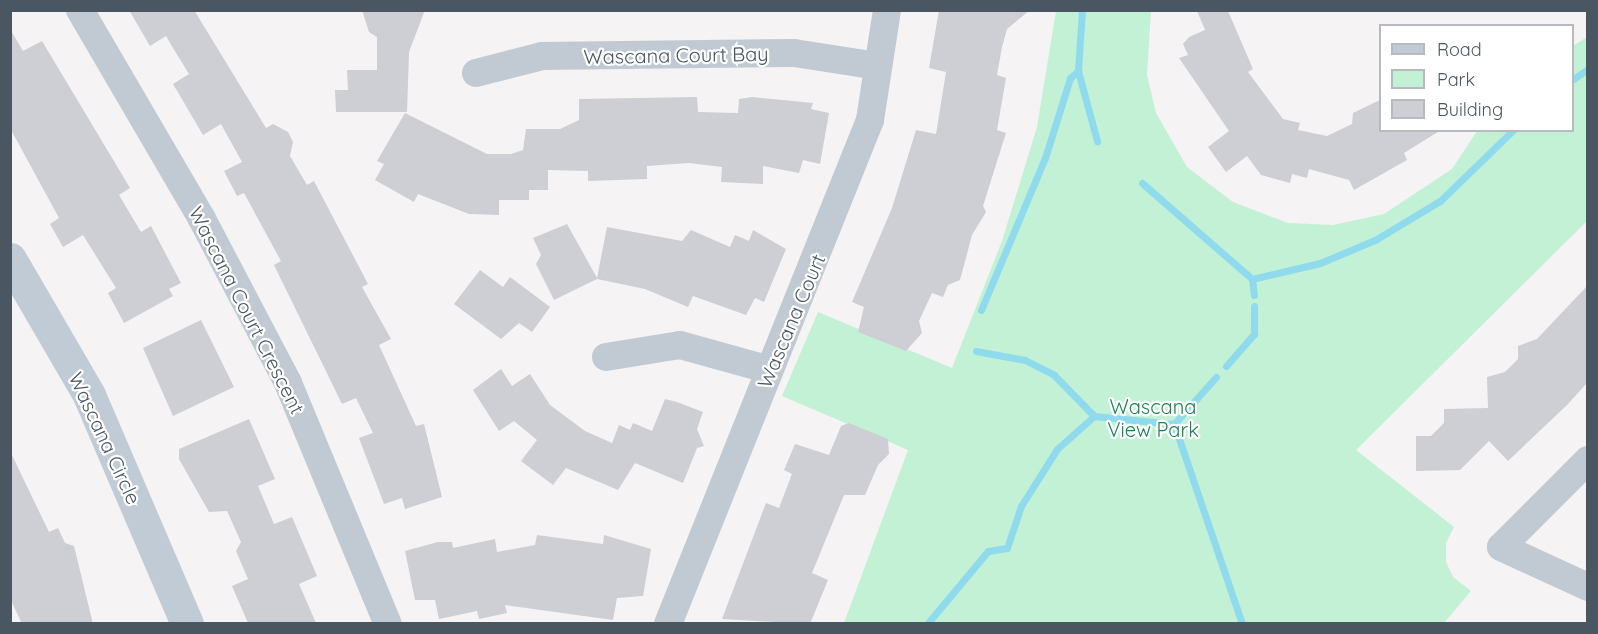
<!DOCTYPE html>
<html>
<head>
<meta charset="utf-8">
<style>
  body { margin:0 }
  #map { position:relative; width:1598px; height:634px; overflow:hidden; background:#f5f3f3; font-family:Quicksand,sans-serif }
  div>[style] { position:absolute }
  .green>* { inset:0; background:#c3f1d5 }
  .stream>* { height:7px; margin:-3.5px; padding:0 3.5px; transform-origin:3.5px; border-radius:3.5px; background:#90daee }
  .building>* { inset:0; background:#cdcfd5 }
  .street>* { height:28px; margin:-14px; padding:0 14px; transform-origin:14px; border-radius:14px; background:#c1cad2 }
  .secondary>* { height:33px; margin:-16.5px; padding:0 16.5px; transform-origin:16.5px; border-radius:16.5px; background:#c1cbd6 }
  span { translate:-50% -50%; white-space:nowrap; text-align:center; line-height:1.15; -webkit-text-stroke:4.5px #fff; paint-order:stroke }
  .street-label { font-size:20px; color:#4a5661 }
  .park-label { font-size:20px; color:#17864f }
  .frame { position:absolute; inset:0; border:12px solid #4a5661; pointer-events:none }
  .legend { position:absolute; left:1379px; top:24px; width:195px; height:108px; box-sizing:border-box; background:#fff; border:2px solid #b7bbc0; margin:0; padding:8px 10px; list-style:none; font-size:18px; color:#4a5661 }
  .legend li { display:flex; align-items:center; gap:12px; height:30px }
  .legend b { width:30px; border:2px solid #b7bbc0 }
</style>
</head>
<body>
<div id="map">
  <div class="green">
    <div style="clip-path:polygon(1056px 11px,1151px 11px,1147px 75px,1156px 113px,1187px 167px,1233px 202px,1288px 223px,1333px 225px,1384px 214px,1452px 169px,1477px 131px,1572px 130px,1573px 46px,1587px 37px,1587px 221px,1356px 450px,1454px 527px,1446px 543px,1446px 562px,1453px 577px,1471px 591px,1444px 623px,844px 623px,908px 450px,782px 396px,818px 312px,952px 368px,1002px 241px,1037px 127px)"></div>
  </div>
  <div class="stream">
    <div style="left:1082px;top:10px;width:61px;rotate:93.8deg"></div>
    <div style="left:1078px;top:71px;width:73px;rotate:74.8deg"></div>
    <div style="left:1572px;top:80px;width:19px;rotate:-35deg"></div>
    <div style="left:1142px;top:183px;width:146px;rotate:41.1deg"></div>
    <div style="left:1254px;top:295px;width:16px;rotate:-97deg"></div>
    <div style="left:1252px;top:279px;width:70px;rotate:-13.2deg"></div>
    <div style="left:1320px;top:263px;width:60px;rotate:-22.7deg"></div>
    <div style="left:1375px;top:240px;width:76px;rotate:-31deg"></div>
    <div style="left:1440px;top:201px;width:102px;rotate:-44.2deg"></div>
    <div style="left:981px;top:310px;width:165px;rotate:-67.2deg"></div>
    <div style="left:1045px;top:158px;width:84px;rotate:-72.6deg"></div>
    <div style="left:1070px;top:78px;width:11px;rotate:-41deg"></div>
    <div style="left:976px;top:351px;width:50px;rotate:10.4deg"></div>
    <div style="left:1025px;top:360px;width:33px;rotate:27deg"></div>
    <div style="left:1054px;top:375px;width:57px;rotate:45.7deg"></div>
    <div style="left:1226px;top:366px;width:43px;rotate:-48.8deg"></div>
    <div style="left:1254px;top:334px;width:28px;rotate:-90deg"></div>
    <div style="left:1174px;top:424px;width:211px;rotate:71.2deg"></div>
    <div style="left:1174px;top:424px;width:63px;rotate:-48.2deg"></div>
    <div style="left:927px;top:624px;width:95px;rotate:-50.1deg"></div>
    <div style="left:988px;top:551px;width:19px;rotate:-9deg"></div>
    <div style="left:1007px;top:548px;width:44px;rotate:-71.6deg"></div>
    <div style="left:1021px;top:506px;width:67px;rotate:-57.7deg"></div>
    <div style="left:1057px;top:449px;width:50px;rotate:-41.7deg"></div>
    <div style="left:1094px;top:416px;width:80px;rotate:5.7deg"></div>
  </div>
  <div class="building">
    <div style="clip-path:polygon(129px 10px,194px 10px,266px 128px,273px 124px,288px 132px,293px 142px,290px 156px,307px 185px,314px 181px,368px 284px,362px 287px,391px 339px,379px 345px,416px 426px,424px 424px,442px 497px,405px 509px,402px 498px,384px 504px,359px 438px,373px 433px,356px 398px,342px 404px,274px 265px,281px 261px,244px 193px,237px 196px,224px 171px,242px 162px,221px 124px,203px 135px,173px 84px,189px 74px,170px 43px,166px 36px,150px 46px)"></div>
    <div style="clip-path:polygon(362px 10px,425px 10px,409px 52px,407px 112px,336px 112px,335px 90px,348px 90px,347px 70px,377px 70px,377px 37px,369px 32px)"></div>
    <div style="clip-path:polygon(939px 10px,1030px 10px,1007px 29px,1002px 47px,997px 75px,1006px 78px,997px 130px,1006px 133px,983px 206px,986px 212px,972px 235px,960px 280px,948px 285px,943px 297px,932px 293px,919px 321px,922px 333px,906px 351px,858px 332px,864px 307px,852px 302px,892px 208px,916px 130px,936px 134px,946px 72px,929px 68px)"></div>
    <div style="clip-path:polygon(1197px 11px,1228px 11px,1253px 69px,1248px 72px,1283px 119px,1300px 123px,1298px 130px,1327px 136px,1352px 124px,1353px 113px,1380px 100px,1380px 130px,1441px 130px,1404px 153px,1407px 160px,1354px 190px,1349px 180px,1309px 169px,1307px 178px,1292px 174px,1290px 183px,1261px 175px,1247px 156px,1226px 172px,1208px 147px,1229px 131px,1179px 58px,1188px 55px,1183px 44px,1189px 37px,1205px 30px)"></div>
    <div style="clip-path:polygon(10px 29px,23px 51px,42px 41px,130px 188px,119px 195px,141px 232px,151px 226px,181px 283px,169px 289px,173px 296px,124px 323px,108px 293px,116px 288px,83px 235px,63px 247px,50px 224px,59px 218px,10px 128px)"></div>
    <div style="clip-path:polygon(697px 97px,698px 112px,738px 113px,739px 99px,752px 97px,813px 103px,811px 109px,829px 113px,820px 164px,803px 160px,799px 173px,763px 166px,763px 184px,721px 182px,722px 167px,689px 163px,647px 166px,647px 179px,588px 181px,588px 171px,548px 170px,548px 190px,529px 190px,529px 200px,499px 200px,499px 215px,469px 214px,418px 194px,414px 202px,375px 180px,384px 164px,377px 161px,405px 113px,487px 154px,511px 154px,523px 150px,526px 129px,560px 129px,579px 120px,579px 99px)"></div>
    <div style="clip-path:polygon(567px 224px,597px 278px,607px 227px,682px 241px,691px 230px,730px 247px,735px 235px,749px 241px,753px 230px,786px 249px,764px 302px,755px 298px,746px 315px,693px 296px,688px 307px,645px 289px,597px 279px,554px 300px,536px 264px,541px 255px,533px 238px)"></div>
    <div style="clip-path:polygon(480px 270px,503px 287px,510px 277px,550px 307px,532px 332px,519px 323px,501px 339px,454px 304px)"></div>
    <div style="clip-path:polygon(1587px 286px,1587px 383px,1567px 405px,1508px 461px,1489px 441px,1460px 470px,1416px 471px,1416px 436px,1431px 436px,1444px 423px,1444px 409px,1488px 408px,1487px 377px,1505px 372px,1518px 359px,1518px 346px,1537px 339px)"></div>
    <div style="clip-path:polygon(201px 320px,234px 387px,173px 416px,143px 348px)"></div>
    <div style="clip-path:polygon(501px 369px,512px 386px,530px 374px,550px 405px,585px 431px,612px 443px,619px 425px,630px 430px,633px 423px,652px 431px,665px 399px,677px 402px,703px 412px,697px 429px,704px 446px,697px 448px,683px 483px,635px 463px,618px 490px,566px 468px,553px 485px,521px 461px,537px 440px,514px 421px,499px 431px,473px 390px)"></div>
    <div style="clip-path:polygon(249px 419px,275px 479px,258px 486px,274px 524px,292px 517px,317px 576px,299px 584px,316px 623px,248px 623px,232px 586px,248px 579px,236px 551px,241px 542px,227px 511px,209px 512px,179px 459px,179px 449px)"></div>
    <div style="clip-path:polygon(849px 423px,888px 439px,889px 454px,878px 465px,865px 495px,844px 495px,812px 573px,828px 580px,810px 624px,722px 619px,766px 503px,779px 508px,792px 474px,784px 470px,795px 444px,829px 455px,841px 426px)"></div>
    <div style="clip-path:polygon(10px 451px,49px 532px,58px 528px,65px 543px,74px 546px,93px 624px,22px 624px,10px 598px)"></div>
    <div style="clip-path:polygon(537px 535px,603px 544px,604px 535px,651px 549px,643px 596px,617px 598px,613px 620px,505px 605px,507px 613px,479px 619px,477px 611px,439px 619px,435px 600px,415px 600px,405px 551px,438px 542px,452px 542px,453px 548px,495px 539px,497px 552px,535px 545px)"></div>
  </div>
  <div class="street">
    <div style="left:80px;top:10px;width:242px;rotate:59.7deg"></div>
    <div style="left:202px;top:219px;width:185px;rotate:62.3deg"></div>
    <div style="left:288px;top:383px;width:261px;rotate:67.5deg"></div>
    <div style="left:476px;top:73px;width:68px;rotate:-14.4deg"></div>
    <div style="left:542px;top:56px;width:252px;rotate:-0.7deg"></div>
    <div style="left:794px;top:53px;width:85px;rotate:8.8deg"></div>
    <div style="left:606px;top:357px;width:75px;rotate:-9.2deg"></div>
    <div style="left:680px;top:345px;width:93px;rotate:15.5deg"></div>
    <div style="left:1588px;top:460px;width:123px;rotate:135deg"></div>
    <div style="left:1501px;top:547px;width:96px;rotate:24.7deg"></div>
    <div style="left:668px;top:624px;width:543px;rotate:-68.16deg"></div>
    <div style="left:870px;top:120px;width:111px;rotate:-81.2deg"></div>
  </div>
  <div class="secondary">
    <div style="left:10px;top:259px;width:157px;rotate:59.8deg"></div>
    <div style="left:89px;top:395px;width:249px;rotate:66.8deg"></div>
  </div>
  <div class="street-label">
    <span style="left:676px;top:55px;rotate:-1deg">Wascana Court Bay</span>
    <span style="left:247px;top:310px;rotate:63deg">Wascana Court Crescent</span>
    <span style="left:791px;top:321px;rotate:-67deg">Wascana Court</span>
    <span style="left:105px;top:438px;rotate:65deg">Wascana Circle</span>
  </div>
  <div class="park-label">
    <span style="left:1153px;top:418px">Wascana<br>View Park</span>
  </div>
  <div class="frame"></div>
  <ul class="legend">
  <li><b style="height:8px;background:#c1cbd6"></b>Road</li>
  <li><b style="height:16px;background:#c3f1d5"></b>Park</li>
  <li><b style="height:16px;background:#cdcfd5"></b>Building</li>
  </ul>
</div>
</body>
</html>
